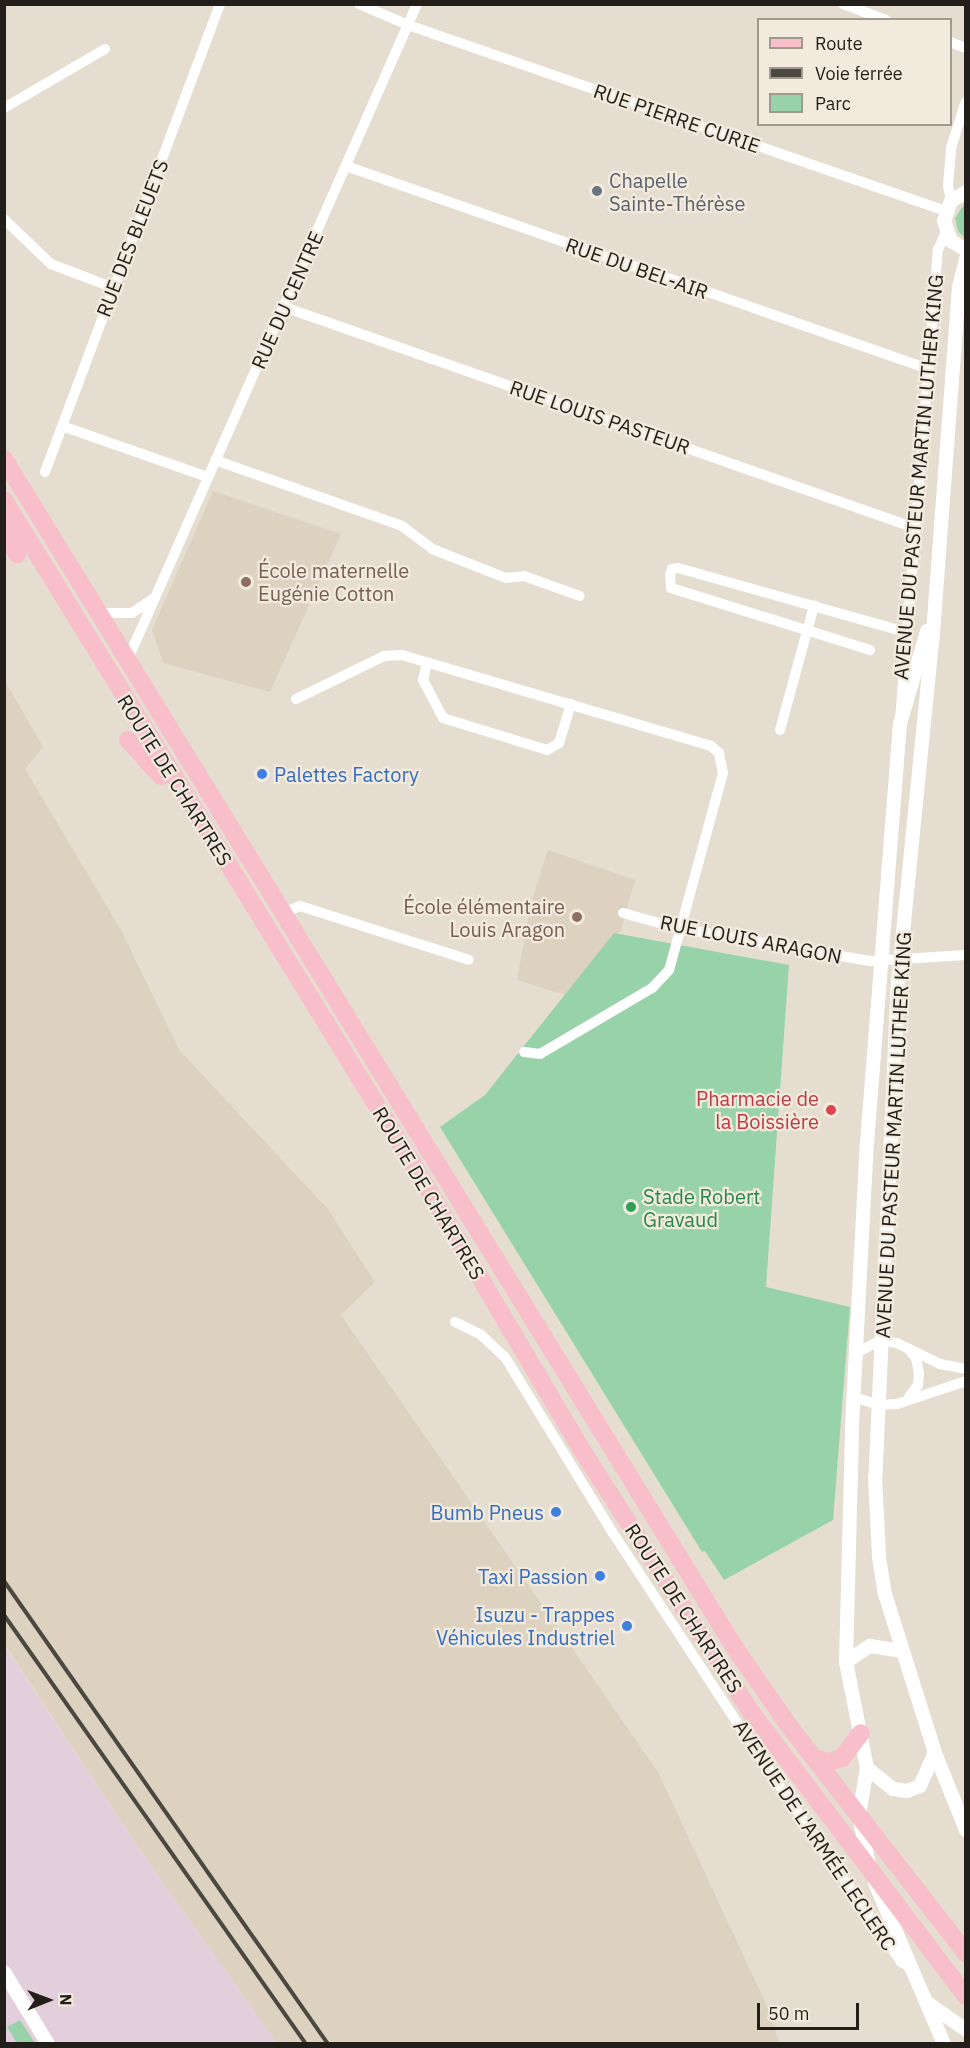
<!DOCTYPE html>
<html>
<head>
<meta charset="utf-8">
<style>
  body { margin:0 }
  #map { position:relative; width:970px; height:2048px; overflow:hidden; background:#e5ded0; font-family:"IBM Plex Sans",sans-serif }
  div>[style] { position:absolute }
  .industrial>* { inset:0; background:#e3cedb }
  .built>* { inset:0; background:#ddd2bf }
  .green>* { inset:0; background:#98d2a9 }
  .minor>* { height:10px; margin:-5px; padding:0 5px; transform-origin:5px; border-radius:5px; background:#fff }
  .tertiary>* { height:14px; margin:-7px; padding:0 7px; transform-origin:7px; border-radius:7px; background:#fff }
  .primary>* { height:18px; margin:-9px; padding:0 9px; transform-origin:9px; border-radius:9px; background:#f8bfcb }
  .rail>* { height:4px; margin:-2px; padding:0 2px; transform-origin:2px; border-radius:2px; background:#4b4841 }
  .dots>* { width:16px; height:16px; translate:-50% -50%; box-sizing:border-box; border:3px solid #f2ebdd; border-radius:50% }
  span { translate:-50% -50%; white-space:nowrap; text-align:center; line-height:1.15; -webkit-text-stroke:4.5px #f2ebdd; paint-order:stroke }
  .street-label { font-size:20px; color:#221f1b }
  .worship-label { font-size:20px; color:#5b616d }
  .left { translate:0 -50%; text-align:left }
  .education-label { font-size:20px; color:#785e54 }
  .right { translate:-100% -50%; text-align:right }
  .shop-label { font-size:20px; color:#366cbe }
  .health-label { font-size:20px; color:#be3a42 }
  .leisure-label { font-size:20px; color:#27864d }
  .frame { position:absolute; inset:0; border:6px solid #221f1b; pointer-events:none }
  .legend { position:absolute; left:757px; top:18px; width:195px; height:108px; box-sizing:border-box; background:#f2ebdd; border:2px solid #9f998f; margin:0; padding:8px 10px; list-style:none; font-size:18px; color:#221f1b }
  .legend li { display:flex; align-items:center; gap:12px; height:30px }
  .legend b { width:30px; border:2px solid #9f998f }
  .north { position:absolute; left:18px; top:1970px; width:60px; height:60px; -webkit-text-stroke:4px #f2ebdd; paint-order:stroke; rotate:89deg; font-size:16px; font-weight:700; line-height:24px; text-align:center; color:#221f1b }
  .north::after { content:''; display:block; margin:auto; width:21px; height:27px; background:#221f1b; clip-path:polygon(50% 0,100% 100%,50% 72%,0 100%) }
  .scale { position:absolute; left:757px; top:2003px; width:102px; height:27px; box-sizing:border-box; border:3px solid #221f1b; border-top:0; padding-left:8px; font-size:18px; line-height:21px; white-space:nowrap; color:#221f1b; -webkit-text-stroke:4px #f2ebdd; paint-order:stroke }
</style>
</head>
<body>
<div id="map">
  <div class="industrial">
    <div style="clip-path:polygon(4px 1645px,139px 1848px,277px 2043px,5px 2043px)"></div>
  </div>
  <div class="built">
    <div style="clip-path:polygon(213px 491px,341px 534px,270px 692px,163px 663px,152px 630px)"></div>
    <div style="clip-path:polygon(5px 681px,43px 747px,25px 769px,121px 930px,180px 1051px,327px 1208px,375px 1282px,341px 1315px,658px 1772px,766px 2004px,780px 2043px,277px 2043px,139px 1848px,5px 1645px)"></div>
    <div style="clip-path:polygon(548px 850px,635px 880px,621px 930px,568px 996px,517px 980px,531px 903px)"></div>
  </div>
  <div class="green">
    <div style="clip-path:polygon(965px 203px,965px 202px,965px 238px,958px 231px,955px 218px)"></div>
    <div style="clip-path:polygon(614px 933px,789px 965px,766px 1287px,850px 1307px,833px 1520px,724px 1580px,705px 1551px,702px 1552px,440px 1127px,485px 1095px)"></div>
    <div style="clip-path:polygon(20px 2020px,35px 2043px,17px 2043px,7px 2027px)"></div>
  </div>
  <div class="minor">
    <div style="left:359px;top:4px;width:53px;rotate:23.2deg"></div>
    <div style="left:408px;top:25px;width:569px;rotate:19.07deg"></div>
    <div style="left:843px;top:4px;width:46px;rotate:20.4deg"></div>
    <div style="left:950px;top:42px;width:17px;rotate:21deg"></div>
    <div style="left:4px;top:108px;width:117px;rotate:-30.3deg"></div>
    <div style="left:346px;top:166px;width:617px;rotate:19.2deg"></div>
    <div style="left:951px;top:201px;width:16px;rotate:-101deg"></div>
    <div style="left:948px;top:185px;width:37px;rotate:-85deg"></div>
    <div style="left:951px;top:148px;width:49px;rotate:-72.3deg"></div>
    <div style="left:4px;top:219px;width:65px;rotate:43.8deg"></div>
    <div style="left:51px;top:264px;width:67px;rotate:20.9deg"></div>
    <div style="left:284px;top:307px;width:669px;rotate:19.3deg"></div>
    <div style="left:62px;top:426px;width:155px;rotate:19.3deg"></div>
    <div style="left:215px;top:460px;width:198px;rotate:19.4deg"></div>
    <div style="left:402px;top:526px;width:38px;rotate:37deg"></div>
    <div style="left:432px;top:549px;width:79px;rotate:21.4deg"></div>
    <div style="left:506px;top:578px;width:18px;rotate:-6deg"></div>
    <div style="left:524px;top:576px;width:59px;rotate:19.7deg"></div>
    <div style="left:45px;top:472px;width:500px;rotate:-69.5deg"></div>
    <div style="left:100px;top:613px;width:32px"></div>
    <div style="left:132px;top:613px;width:25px;rotate:-34deg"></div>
    <div style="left:870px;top:650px;width:208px;rotate:-162.7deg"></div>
    <div style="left:671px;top:588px;width:14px;rotate:-94deg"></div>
    <div style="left:670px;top:574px;width:5px;rotate:-68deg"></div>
    <div style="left:672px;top:569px;width:6px;rotate:-9deg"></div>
    <div style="left:678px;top:568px;width:236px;rotate:15.7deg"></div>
    <div style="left:128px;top:659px;width:716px;rotate:-66.19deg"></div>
    <div style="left:427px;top:663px;width:17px;rotate:103deg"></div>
    <div style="left:423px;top:680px;width:43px;rotate:62.2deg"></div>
    <div style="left:443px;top:718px;width:109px;rotate:17.1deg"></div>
    <div style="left:547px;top:750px;width:14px;rotate:-30deg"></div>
    <div style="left:559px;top:743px;width:41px;rotate:-72.9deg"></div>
    <div style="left:296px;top:699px;width:98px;rotate:-26deg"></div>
    <div style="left:384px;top:656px;width:18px;rotate:-3deg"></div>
    <div style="left:402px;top:655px;width:322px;rotate:16.4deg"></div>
    <div style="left:711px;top:746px;width:11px;rotate:41deg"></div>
    <div style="left:719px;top:753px;width:20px;rotate:79deg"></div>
    <div style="left:723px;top:773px;width:204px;rotate:105.3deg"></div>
    <div style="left:669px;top:970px;width:25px;rotate:133deg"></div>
    <div style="left:652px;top:988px;width:130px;rotate:149.5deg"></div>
    <div style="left:540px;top:1054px;width:16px;rotate:-173deg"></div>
    <div style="left:900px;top:720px;width:472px;rotate:-85.4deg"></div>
    <div style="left:938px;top:250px;width:20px;rotate:-66deg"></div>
    <div style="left:780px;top:730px;width:129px;rotate:-74.7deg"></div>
    <div style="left:284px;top:913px;width:17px;rotate:-24deg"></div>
    <div style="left:300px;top:906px;width:177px;rotate:17.7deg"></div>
    <div style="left:623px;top:913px;width:56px;rotate:15.5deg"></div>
    <div style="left:677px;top:928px;width:196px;rotate:9.7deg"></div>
    <div style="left:870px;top:961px;width:96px;rotate:-3.6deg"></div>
    <div style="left:455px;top:1322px;width:28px;rotate:26deg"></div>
    <div style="left:480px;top:1334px;width:34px;rotate:43deg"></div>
    <div style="left:505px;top:1357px;width:206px;rotate:58.5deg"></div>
    <div style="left:613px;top:1533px;width:263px;rotate:56.8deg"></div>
    <div style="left:757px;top:1753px;width:254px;rotate:55.4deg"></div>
    <div style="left:901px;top:1962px;width:10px;rotate:29deg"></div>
    <div style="left:909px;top:1350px;width:11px;rotate:49deg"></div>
    <div style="left:916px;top:1358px;width:15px;rotate:79deg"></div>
    <div style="left:919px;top:1373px;width:12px;rotate:95deg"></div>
    <div style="left:918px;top:1385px;width:15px;rotate:127deg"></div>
    <div style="left:856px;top:1353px;width:28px;rotate:-27deg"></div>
    <div style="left:881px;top:1340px;width:16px;rotate:11deg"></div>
    <div style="left:897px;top:1343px;width:48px;rotate:26deg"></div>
    <div style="left:940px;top:1364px;width:26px;rotate:11deg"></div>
    <div style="left:854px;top:1397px;width:26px;rotate:18deg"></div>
    <div style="left:879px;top:1405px;width:18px;rotate:-3deg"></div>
    <div style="left:897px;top:1404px;width:73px;rotate:-18.4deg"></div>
  </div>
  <div class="tertiary">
    <div style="left:966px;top:192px;width:17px;rotate:149deg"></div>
    <div style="left:951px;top:201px;width:21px;rotate:109deg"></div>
    <div style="left:944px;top:221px;width:21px;rotate:71deg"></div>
    <div style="left:951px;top:241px;width:17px;rotate:31deg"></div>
    <div style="left:966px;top:259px;width:29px;rotate:104deg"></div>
    <div style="left:959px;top:287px;width:356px;rotate:94.3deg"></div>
    <div style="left:932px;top:642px;width:340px;rotate:95.7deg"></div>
    <div style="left:898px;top:980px;width:498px;rotate:92.6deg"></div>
    <div style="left:875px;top:1477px;width:80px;rotate:87.1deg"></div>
    <div style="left:879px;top:1557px;width:37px;rotate:81deg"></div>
    <div style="left:885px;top:1594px;width:167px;rotate:72.5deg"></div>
    <div style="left:935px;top:1753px;width:83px;rotate:68.1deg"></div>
    <div style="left:846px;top:1662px;width:29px;rotate:-34deg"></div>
    <div style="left:870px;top:1646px;width:31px;rotate:9deg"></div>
    <div style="left:867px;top:1768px;width:33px;rotate:39deg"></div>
    <div style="left:893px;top:1789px;width:14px;rotate:8deg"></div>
    <div style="left:907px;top:1791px;width:14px;rotate:-21deg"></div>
    <div style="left:920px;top:1786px;width:36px;rotate:-66deg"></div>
    <div style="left:869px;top:1865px;width:51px;rotate:-101.3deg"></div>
    <div style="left:859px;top:1815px;width:48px;rotate:-80.3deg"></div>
    <div style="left:867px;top:1768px;width:108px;rotate:-101.2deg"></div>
    <div style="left:846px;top:1662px;width:236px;rotate:-88.5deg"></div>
    <div style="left:852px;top:1426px;width:283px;rotate:-87deg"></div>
    <div style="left:867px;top:1143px;width:420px;rotate:-85.5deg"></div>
    <div style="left:900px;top:724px;width:97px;rotate:-73.8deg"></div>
    <div style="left:875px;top:1883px;width:175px;rotate:66.8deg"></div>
    <div style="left:4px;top:1972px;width:84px;rotate:58.6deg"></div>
    <div style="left:929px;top:2004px;width:45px;rotate:35.1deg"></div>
  </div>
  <div class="primary">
    <div style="left:4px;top:459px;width:1396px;rotate:58.42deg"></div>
    <div style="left:735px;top:1648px;width:95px;rotate:55.3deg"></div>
    <div style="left:789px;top:1726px;width:288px;rotate:52.1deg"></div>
    <div style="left:4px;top:500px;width:782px;rotate:58.38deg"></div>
    <div style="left:414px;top:1166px;width:326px;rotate:59.4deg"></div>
    <div style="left:580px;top:1447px;width:167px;rotate:57.4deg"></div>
    <div style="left:670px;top:1588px;width:148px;rotate:56.8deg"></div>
    <div style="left:751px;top:1712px;width:356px;rotate:52.9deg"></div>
    <div style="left:4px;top:526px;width:31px;rotate:65deg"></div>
    <div style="left:128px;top:740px;width:49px;rotate:47.5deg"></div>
    <div style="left:814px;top:1758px;width:16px;rotate:15deg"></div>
    <div style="left:829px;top:1762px;width:14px;rotate:-17deg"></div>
    <div style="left:842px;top:1758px;width:31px;rotate:-53deg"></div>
  </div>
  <div class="rail">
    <div style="left:4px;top:1581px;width:565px;rotate:55.02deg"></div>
    <div style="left:4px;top:1615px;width:525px;rotate:54.86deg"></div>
  </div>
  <div class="dots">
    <div style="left:597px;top:191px;background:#6b7280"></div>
    <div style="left:246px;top:582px;background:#8d6e63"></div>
    <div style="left:262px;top:774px;background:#3f7fe0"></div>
    <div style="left:577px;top:917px;background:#8d6e63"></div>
    <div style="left:831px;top:1110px;background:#e0444e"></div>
    <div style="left:631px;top:1207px;background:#2e9e5b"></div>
    <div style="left:556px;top:1512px;background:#3f7fe0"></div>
    <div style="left:600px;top:1576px;background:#3f7fe0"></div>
    <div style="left:627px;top:1626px;background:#3f7fe0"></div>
  </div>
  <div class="street-label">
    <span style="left:677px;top:118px;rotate:19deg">RUE PIERRE CURIE</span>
    <span style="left:132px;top:238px;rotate:-69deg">RUE DES BLEUETS</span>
    <span style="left:637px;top:268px;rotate:19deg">RUE DU BEL-AIR</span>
    <span style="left:287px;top:300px;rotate:-66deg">RUE DU CENTRE</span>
    <span style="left:600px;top:417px;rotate:19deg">RUE LOUIS PASTEUR</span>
    <span style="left:918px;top:477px;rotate:-85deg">AVENUE DU PASTEUR MARTIN LUTHER KING</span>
    <span style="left:175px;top:780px;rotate:58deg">ROUTE DE CHARTRES</span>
    <span style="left:751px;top:939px;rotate:11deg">RUE LOUIS ARAGON</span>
    <span style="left:893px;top:1135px;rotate:-87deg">AVENUE DU PASTEUR MARTIN LUTHER KING</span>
    <span style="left:429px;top:1193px;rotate:59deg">ROUTE DE CHARTRES</span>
    <span style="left:684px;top:1608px;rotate:57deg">ROUTE DE CHARTRES</span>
    <span style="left:815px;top:1835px;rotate:56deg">AVENUE DE L'ARMÉE LECLERC</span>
  </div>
  <div class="worship-label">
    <span class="left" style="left:609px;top:192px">Chapelle<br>Sainte-Thérèse</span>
  </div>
  <div class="education-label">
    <span class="left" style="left:258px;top:582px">École maternelle<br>Eugénie Cotton</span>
    <span class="right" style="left:565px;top:918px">École élémentaire<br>Louis Aragon</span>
  </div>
  <div class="shop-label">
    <span class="left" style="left:274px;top:774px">Palettes Factory</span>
    <span class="right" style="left:544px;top:1512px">Bumb Pneus</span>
    <span class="right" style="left:588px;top:1576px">Taxi Passion</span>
    <span class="right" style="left:615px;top:1626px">Isuzu - Trappes<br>Véhicules Industriel</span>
  </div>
  <div class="health-label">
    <span class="right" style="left:819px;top:1110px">Pharmacie de<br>la Boissière</span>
  </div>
  <div class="leisure-label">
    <span class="left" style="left:643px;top:1208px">Stade Robert<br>Gravaud</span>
  </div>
  <div class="frame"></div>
  <ul class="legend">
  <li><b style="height:8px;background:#f8bfcb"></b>Route</li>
  <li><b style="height:8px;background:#4b4841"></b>Voie ferrée</li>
  <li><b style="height:16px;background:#98d2a9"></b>Parc</li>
  </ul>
  <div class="north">N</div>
  <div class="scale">50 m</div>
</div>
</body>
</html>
